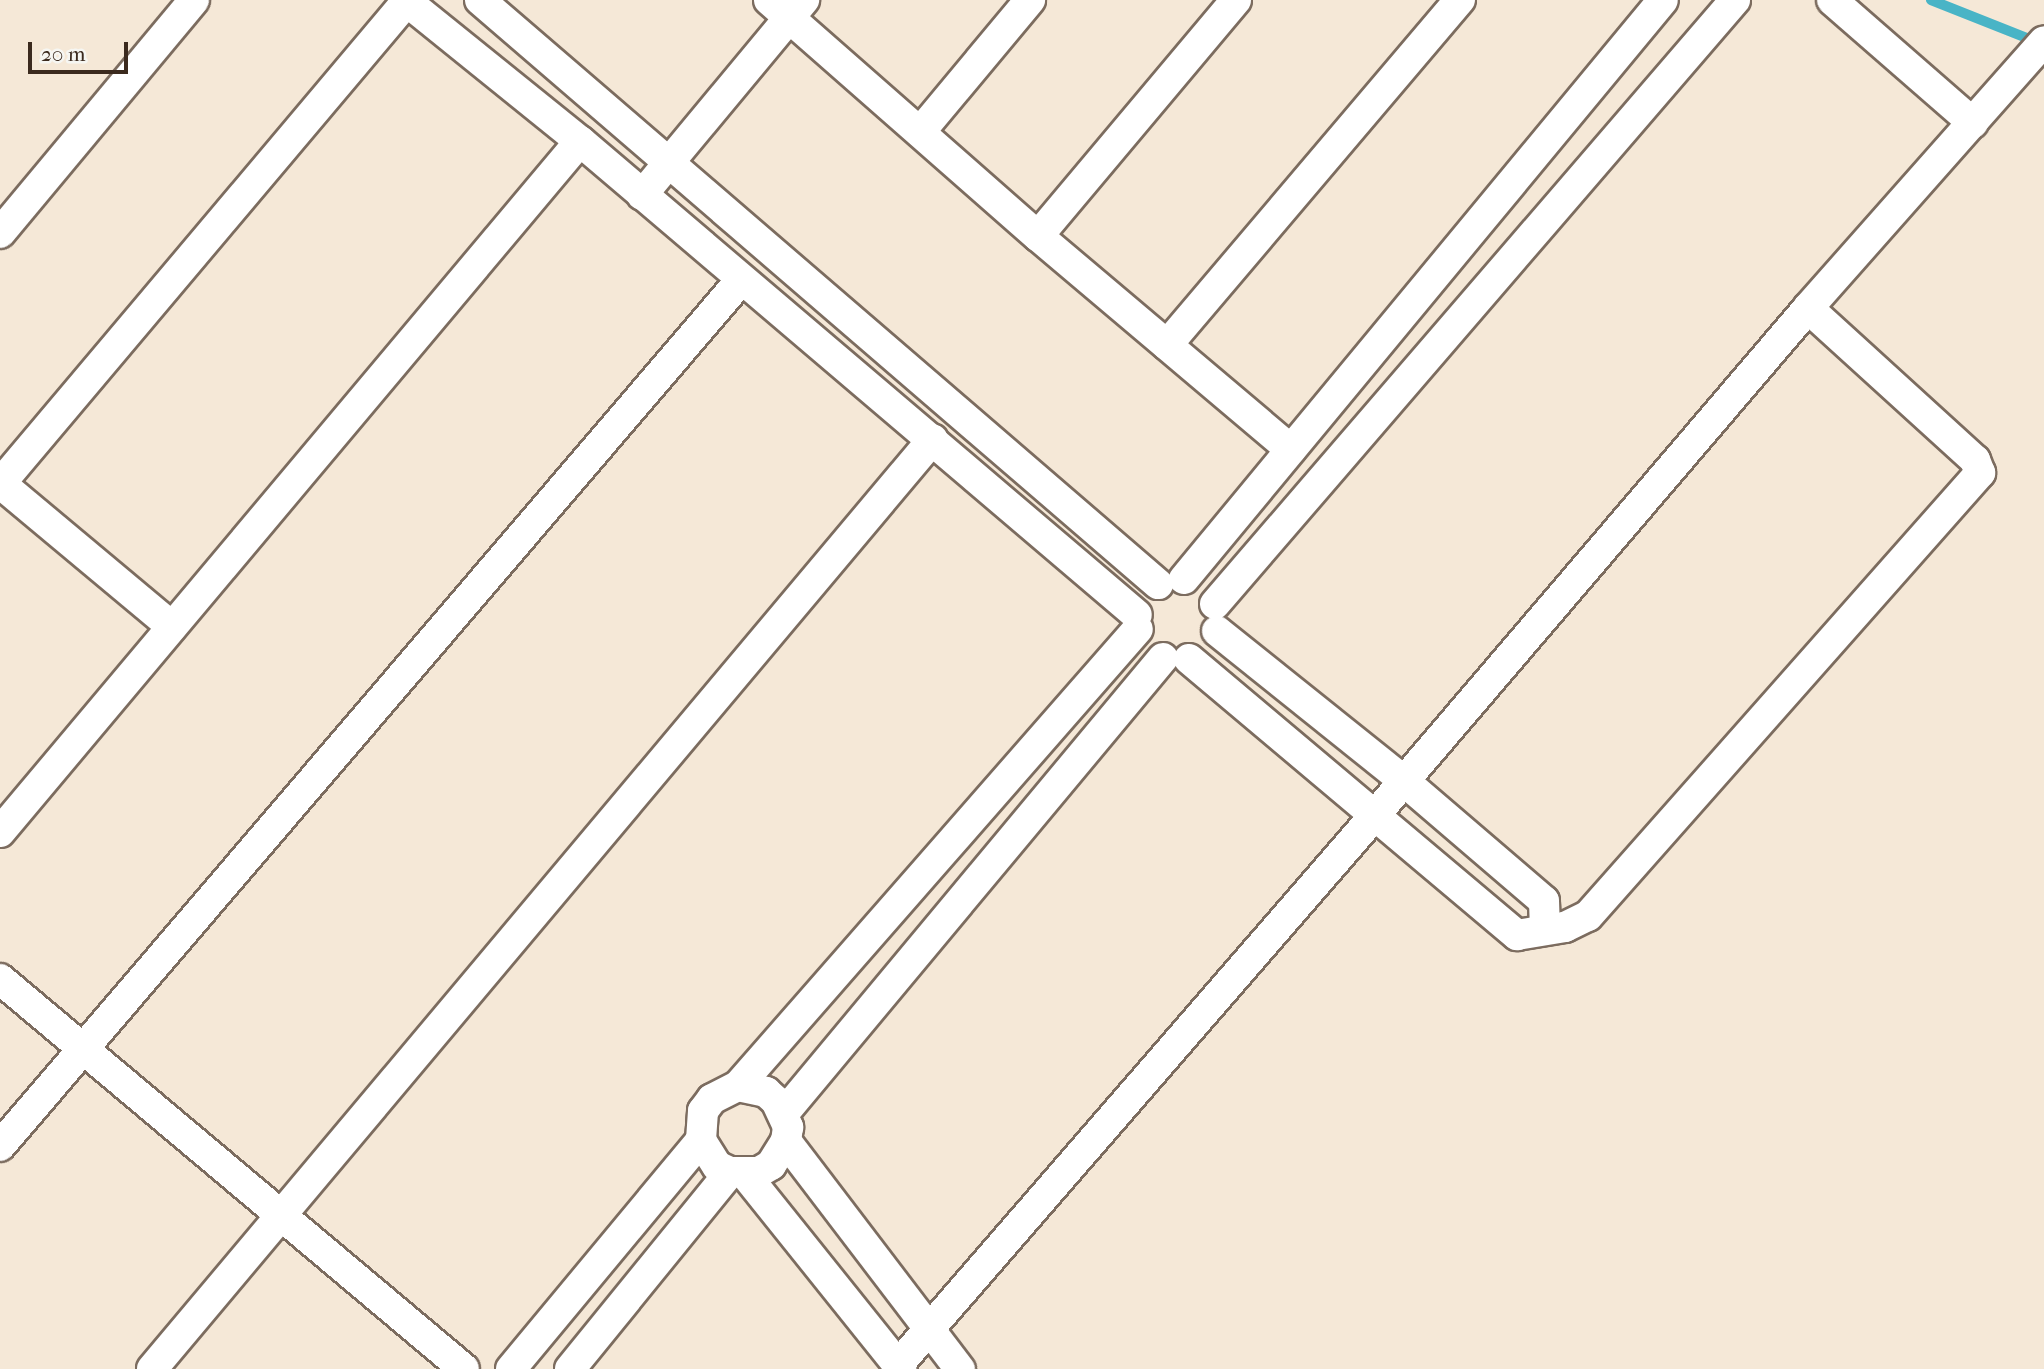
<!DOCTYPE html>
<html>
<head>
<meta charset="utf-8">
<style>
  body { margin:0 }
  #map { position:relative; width:2044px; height:1369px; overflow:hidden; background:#f5e8d7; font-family:"IM FELL French Canon",serif }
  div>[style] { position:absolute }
  .stream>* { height:10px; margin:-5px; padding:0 5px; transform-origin:5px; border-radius:5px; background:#49b4c6 }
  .roads { filter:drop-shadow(2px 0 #7c6c5f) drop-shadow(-2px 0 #7c6c5f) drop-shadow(0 2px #7c6c5f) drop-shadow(0 -2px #7c6c5f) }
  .street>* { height:30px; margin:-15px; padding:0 15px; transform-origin:15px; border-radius:15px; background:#fff }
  span { translate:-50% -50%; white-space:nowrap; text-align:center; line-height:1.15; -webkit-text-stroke:7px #f6f6f2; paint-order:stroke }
  .scale { position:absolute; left:28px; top:42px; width:100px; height:32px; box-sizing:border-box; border:4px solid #3b2a1e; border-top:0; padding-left:9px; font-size:21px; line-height:24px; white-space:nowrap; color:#3b2a1e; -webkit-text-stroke:5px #f6f6f2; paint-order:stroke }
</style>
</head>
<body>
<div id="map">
  <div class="stream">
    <div style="left:1931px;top:0;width:114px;rotate:21.6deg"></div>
  </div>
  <div class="roads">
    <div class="street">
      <div style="left:405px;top:0;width:225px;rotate:38.9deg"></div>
      <div style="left:580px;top:141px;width:731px;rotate:40.4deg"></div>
      <div style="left:480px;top:0;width:895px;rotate:40.74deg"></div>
      <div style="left:769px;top:0;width:358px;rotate:41.3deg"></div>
      <div style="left:1038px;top:236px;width:331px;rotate:40.2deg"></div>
      <div style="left:1832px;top:0;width:187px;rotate:41.1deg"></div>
      <div style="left:920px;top:132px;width:172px;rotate:-50.2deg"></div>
      <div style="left:642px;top:195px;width:254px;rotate:-50.3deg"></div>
      <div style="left:0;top:233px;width:303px;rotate:-50.2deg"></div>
      <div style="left:1038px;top:236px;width:308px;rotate:-50deg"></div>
      <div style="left:1167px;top:345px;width:453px;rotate:-49.7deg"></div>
      <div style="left:0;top:483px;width:224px;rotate:39.9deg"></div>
      <div style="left:0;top:484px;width:632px;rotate:-49.88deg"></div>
      <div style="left:1184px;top:579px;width:751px;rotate:-50.4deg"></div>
      <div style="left:1215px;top:604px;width:797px;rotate:-49.27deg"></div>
      <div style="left:1217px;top:631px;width:240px;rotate:38.7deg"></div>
      <div style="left:1404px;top:781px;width:184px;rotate:40.6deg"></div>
      <div style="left:1544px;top:901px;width:27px;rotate:88deg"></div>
      <div style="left:1189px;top:659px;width:429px;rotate:40.1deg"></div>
      <div style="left:1517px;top:935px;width:49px;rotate:-9.5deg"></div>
      <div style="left:1565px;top:927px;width:25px;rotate:-26deg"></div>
      <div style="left:1588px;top:916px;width:592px;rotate:-48.5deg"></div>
      <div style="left:1980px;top:473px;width:14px;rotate:-111deg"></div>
      <div style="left:1975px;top:460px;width:226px;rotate:-137.7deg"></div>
      <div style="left:1808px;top:308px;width:356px;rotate:-48.5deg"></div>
      <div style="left:0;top:832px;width:902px;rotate:-49.99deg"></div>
      <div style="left:0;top:979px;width:606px;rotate:40.05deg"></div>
      <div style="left:738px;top:1086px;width:607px;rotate:-48.81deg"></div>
      <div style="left:784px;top:1113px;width:592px;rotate:-50.21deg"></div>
      <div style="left:786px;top:1141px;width:28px;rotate:122deg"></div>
      <div style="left:771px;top:1165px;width:14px;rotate:150deg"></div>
      <div style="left:759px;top:1172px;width:29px;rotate:180deg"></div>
      <div style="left:730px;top:1172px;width:14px;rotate:-155deg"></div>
      <div style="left:717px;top:1166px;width:31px;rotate:-122deg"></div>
      <div style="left:701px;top:1140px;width:29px;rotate:-86deg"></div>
      <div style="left:703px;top:1111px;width:15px;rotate:-53deg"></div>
      <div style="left:712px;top:1099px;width:29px;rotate:-27deg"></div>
      <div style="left:738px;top:1086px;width:29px;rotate:12deg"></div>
      <div style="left:766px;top:1092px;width:13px;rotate:42deg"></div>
      <div style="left:776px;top:1101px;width:29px;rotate:65deg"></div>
      <div style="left:788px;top:1127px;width:14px;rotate:98deg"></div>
      <div style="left:786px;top:1141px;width:287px;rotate:52.7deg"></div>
      <div style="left:0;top:1146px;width:1140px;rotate:-49.45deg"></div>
      <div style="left:745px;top:1174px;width:250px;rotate:51.3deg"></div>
      <div style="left:898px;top:1365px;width:728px;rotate:-49.07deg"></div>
      <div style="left:1375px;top:815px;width:667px;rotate:-49.5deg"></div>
      <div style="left:152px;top:1369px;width:1214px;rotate:-49.98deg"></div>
      <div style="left:511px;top:1369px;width:298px;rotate:-50.3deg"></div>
      <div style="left:570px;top:1369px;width:254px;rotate:-50.9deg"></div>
    </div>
  </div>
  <div class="scale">20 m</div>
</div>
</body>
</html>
